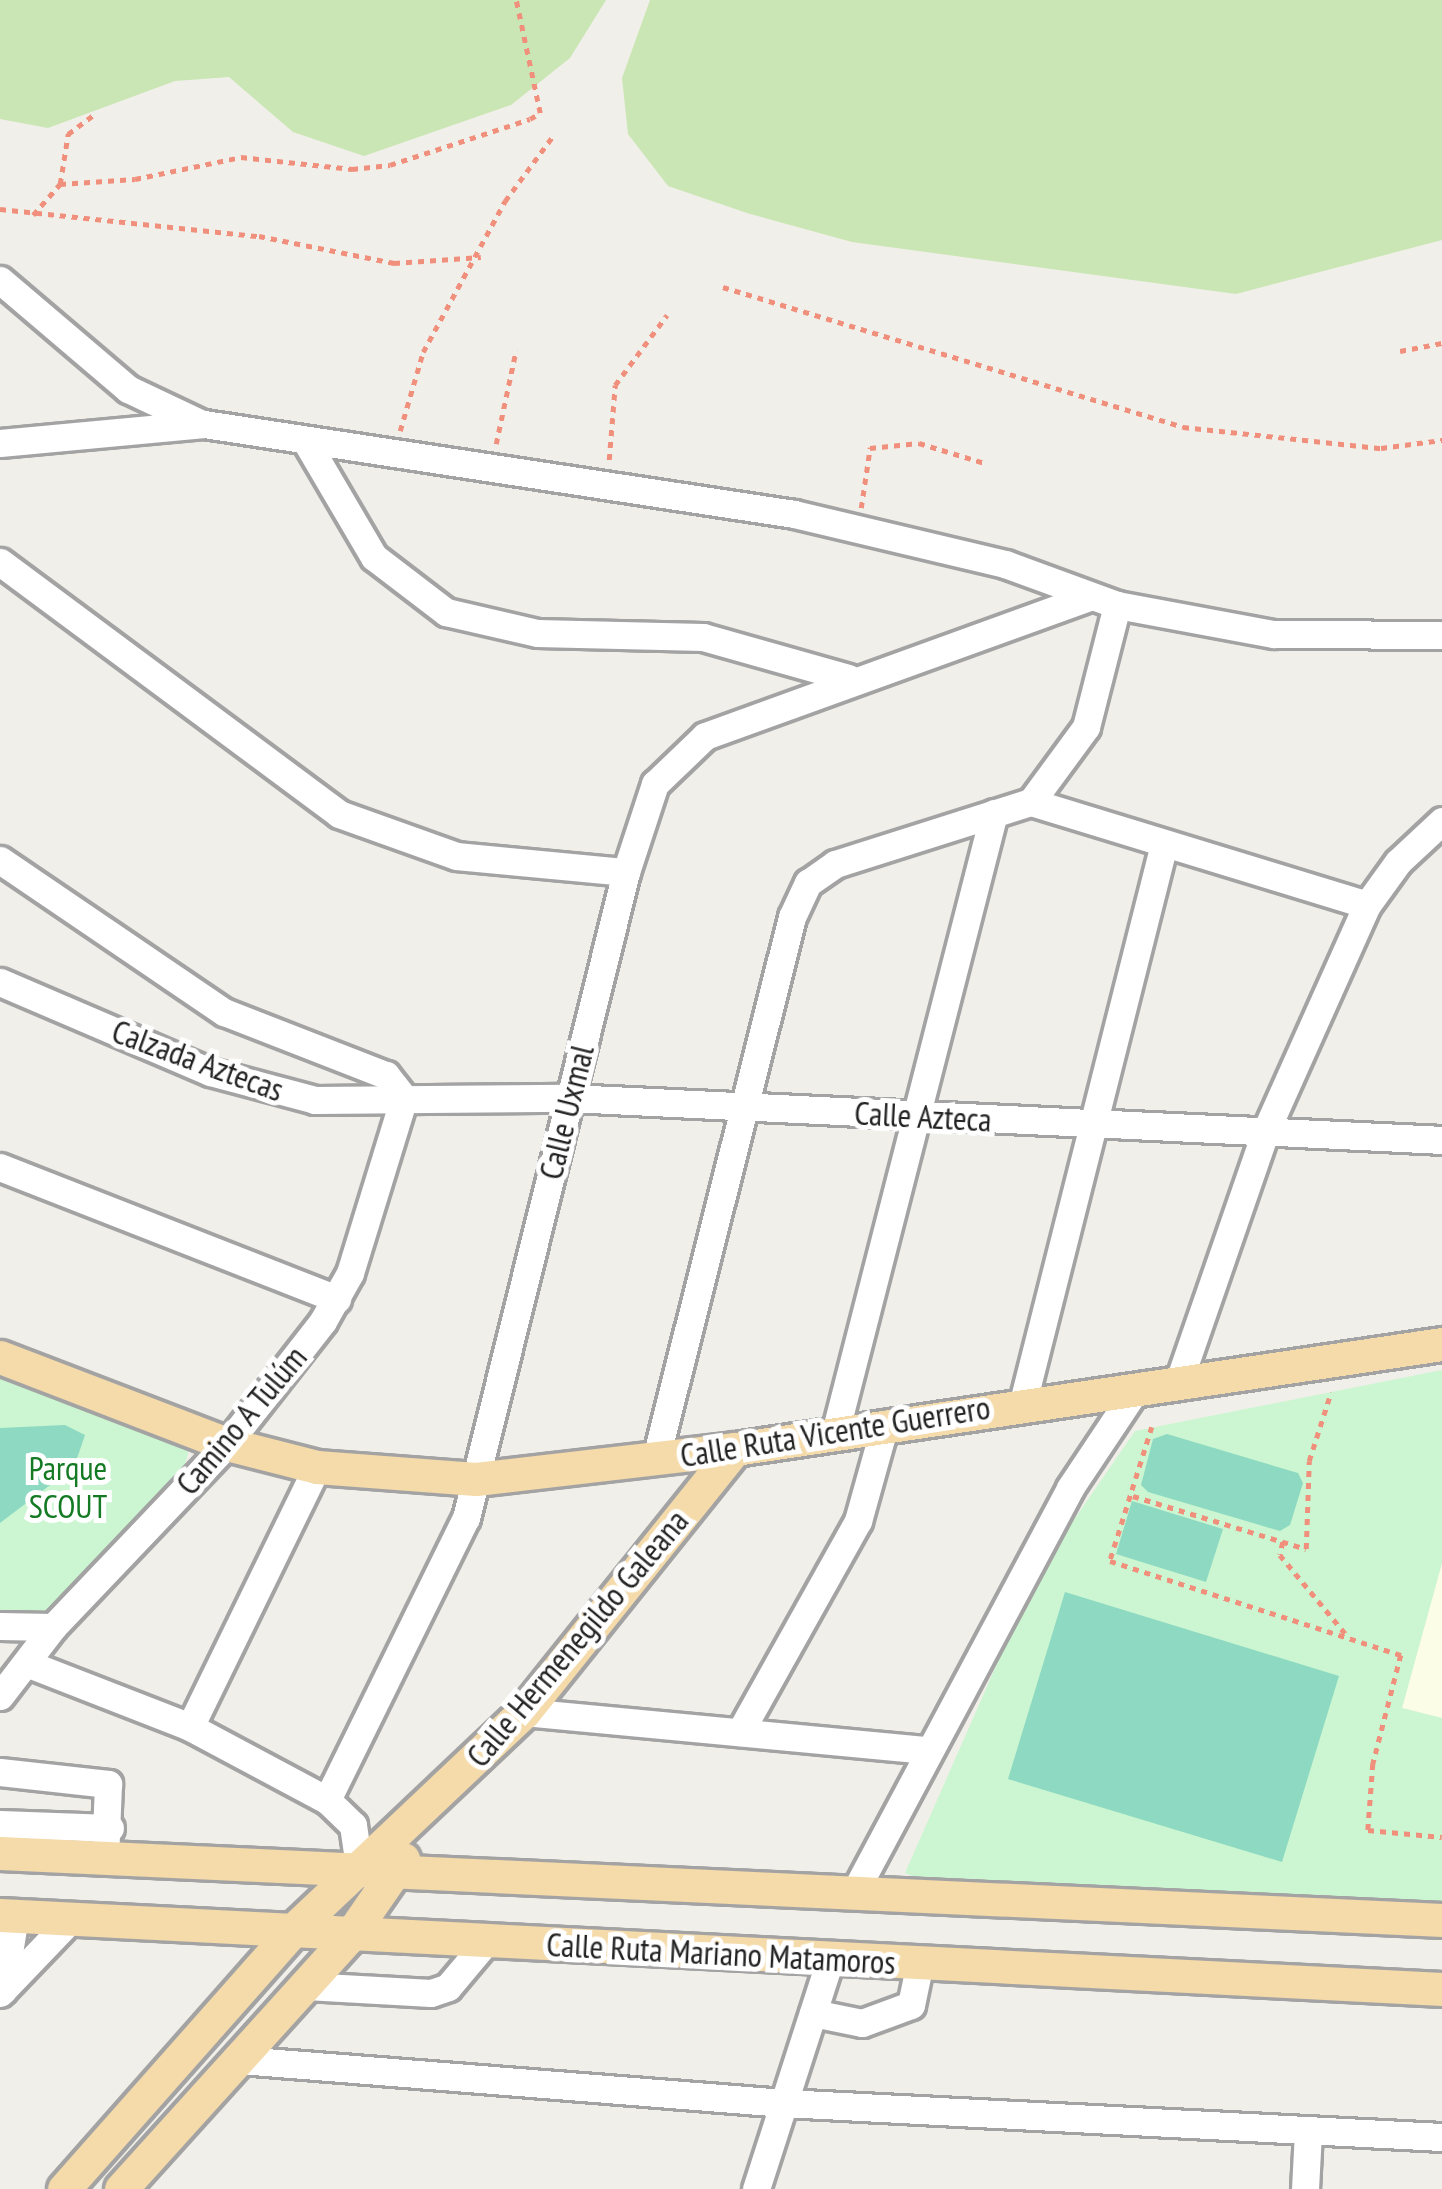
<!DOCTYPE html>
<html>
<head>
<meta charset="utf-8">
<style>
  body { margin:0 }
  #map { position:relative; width:1442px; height:2189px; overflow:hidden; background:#f1efe9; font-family:"PT Sans Narrow",sans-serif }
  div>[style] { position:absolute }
  .education>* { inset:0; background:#fcfde6 }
  .grass>* { inset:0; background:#cae6b4 }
  .park>* { inset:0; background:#cbf6d1 }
  .pitch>* { inset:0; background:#8ed9c1 }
  .path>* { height:4.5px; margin-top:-2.25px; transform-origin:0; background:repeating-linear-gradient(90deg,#f08f7c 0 6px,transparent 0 12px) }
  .roads { filter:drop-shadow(3px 0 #a3a3a3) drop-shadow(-3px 0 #a3a3a3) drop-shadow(0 3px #a3a3a3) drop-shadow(0 -3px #a3a3a3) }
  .minor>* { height:27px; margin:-13.5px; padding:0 13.5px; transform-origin:13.5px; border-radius:13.5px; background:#fff }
  .major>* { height:33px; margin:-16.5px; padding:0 16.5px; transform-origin:16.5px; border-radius:16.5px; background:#f5daaa }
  span { translate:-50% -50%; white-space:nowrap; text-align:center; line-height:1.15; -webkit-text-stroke:10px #fff; paint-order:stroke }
  .street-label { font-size:33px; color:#222 }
  .park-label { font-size:33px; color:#157a24 }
</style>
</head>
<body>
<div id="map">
  <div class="education">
    <div style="clip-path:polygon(1442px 1563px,1442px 1718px,1402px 1708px)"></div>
  </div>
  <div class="grass">
    <div style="clip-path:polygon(0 0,606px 0,570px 58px,511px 105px,364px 156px,293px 132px,229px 77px,175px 81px,48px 128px,0 119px)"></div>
    <div style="clip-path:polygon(650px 0,1442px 0,1442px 240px,1236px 294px,852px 242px,747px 213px,668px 186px,628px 134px,622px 78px)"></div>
  </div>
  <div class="park">
    <div style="clip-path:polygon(1442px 1370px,1442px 1563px,1402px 1708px,1442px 1718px,1442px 1904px,930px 1883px,905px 1873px,1036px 1575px,1135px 1431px)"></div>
    <div style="clip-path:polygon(0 1371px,189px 1449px,183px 1473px,45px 1620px,0 1615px)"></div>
  </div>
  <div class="pitch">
    <div style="clip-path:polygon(65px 1425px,85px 1435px,74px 1467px,0 1523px,0 1428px)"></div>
    <div style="clip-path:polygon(1167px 1434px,1298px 1473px,1303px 1483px,1290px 1525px,1280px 1531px,1148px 1492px,1141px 1485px,1153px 1439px)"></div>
    <div style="clip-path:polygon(1132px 1501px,1223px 1529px,1206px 1582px,1116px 1554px)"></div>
    <div style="clip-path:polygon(1065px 1592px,1339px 1676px,1282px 1862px,1008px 1779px)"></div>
  </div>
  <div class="path">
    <div style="left:60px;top:184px;width:51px;rotate:-80.9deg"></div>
    <div style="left:68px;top:134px;width:35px;rotate:-37deg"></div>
    <div style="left:0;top:209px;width:260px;rotate:6deg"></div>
    <div style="left:259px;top:236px;width:138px;rotate:11.3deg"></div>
    <div style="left:394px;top:263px;width:87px;rotate:-3.9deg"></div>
    <div style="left:33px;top:215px;width:41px;rotate:-48.9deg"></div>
    <div style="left:60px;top:184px;width:75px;rotate:-3.8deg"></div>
    <div style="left:135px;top:179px;width:108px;rotate:-11.7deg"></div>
    <div style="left:241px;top:157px;width:112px;rotate:6.2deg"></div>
    <div style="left:352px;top:169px;width:38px;rotate:-6deg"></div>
    <div style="left:390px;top:165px;width:147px;rotate:-18.2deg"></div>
    <div style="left:530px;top:119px;width:12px;rotate:-31deg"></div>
    <div style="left:540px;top:113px;width:116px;rotate:-102deg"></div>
    <div style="left:723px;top:287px;width:481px;rotate:16.9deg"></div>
    <div style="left:1183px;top:427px;width:199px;rotate:6.1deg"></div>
    <div style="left:1381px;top:448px;width:62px;rotate:-7.5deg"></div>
    <div style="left:1400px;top:351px;width:43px;rotate:-10.8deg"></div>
    <div style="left:400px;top:431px;width:82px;rotate:-73.8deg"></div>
    <div style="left:423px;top:352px;width:172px;rotate:-61.5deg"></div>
    <div style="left:505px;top:201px;width:81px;rotate:-53.6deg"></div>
    <div style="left:496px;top:444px;width:96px;rotate:-78deg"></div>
    <div style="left:609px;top:460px;width:75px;rotate:-85.4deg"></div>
    <div style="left:615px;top:385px;width:87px;rotate:-53.4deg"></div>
    <div style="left:861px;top:508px;width:61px;rotate:-81.5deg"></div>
    <div style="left:870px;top:448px;width:49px;rotate:-5.8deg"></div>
    <div style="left:919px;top:443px;width:69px;rotate:16.9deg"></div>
    <div style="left:1152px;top:1427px;width:140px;rotate:107.4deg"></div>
    <div style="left:1110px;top:1561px;width:306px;rotate:17.9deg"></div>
    <div style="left:1401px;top:1655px;width:113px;rotate:104.4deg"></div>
    <div style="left:1373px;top:1764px;width:66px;rotate:94.3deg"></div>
    <div style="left:1368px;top:1830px;width:74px;rotate:5.4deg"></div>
    <div style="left:1133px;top:1496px;width:181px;rotate:17deg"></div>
    <div style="left:1306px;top:1549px;width:88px;rotate:-88deg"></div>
    <div style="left:1309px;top:1461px;width:72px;rotate:-72.3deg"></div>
    <div style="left:1283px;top:1542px;width:13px;rotate:103deg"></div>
    <div style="left:1280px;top:1555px;width:102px;rotate:50.2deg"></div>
  </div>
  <div class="roads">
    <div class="minor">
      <div style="left:0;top:280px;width:168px;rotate:40.4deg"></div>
      <div style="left:128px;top:389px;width:80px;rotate:25.3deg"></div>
      <div style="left:0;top:443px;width:205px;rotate:-5.3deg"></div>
      <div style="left:204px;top:424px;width:597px;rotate:8.67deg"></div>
      <div style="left:794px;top:514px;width:217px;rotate:13.3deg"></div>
      <div style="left:1005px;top:564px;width:119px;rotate:20.1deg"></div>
      <div style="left:1117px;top:605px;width:160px;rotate:10.5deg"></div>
      <div style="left:1274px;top:634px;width:168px;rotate:0.3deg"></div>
      <div style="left:307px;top:443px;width:132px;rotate:59.6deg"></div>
      <div style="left:374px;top:557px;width:91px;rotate:37.4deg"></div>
      <div style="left:446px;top:612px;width:93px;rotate:13deg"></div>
      <div style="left:537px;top:633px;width:166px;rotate:1.4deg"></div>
      <div style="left:703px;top:637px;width:151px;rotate:15.8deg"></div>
      <div style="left:0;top:562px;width:422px;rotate:36.6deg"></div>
      <div style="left:339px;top:814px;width:124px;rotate:19.7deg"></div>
      <div style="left:456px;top:856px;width:171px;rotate:5.4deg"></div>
      <div style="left:1031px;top:802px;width:351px;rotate:17deg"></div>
      <div style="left:0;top:860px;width:271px;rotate:34.2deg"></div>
      <div style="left:224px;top:1012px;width:174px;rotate:21.3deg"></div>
      <div style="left:386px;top:1075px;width:29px;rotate:52deg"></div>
      <div style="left:0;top:982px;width:228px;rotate:23.2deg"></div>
      <div style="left:210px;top:1072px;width:109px;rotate:14.9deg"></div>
      <div style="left:315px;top:1100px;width:254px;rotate:-0.5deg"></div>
      <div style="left:569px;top:1098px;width:874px;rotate:2.75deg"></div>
      <div style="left:0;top:1167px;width:362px;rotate:21.4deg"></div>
      <div style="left:1179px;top:1381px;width:260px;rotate:-70.9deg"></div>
      <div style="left:1264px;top:1135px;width:252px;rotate:-65.9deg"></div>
      <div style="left:1367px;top:905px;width:53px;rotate:-54.2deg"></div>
      <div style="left:1398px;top:862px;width:60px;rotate:-43deg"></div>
      <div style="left:1023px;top:1402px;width:576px;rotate:-75.82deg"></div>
      <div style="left:835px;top:1433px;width:640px;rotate:-75.62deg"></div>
      <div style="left:656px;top:1458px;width:558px;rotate:-75.89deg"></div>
      <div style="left:792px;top:917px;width:38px;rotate:-65deg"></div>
      <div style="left:808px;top:883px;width:33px;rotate:-35deg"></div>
      <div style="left:835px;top:864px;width:206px;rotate:-17.6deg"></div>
      <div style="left:1031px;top:802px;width:93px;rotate:-53.7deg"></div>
      <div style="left:1086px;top:727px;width:126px;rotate:-75.7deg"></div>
      <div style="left:0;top:1626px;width:53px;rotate:1.1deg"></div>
      <div style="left:26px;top:1663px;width:176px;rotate:21.3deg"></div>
      <div style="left:190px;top:1727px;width:155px;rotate:28.1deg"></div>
      <div style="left:327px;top:1800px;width:36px;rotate:44deg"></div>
      <div style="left:353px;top:1825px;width:49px;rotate:81.7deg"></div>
      <div style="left:0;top:1696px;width:87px;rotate:-52.5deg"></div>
      <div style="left:53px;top:1627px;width:253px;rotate:-46.4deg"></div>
      <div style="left:227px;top:1444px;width:156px;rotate:-52deg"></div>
      <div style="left:323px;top:1321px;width:55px;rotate:-60.6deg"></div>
      <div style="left:350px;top:1273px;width:183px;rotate:-72.9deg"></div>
      <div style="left:524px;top:1712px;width:402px;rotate:5.4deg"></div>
      <div style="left:190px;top:1727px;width:289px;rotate:-64deg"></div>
      <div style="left:740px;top:1732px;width:242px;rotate:-60.8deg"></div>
      <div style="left:858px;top:1521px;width:101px;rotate:-74.4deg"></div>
      <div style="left:0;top:1772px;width:109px;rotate:6.3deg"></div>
      <div style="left:108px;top:1784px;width:75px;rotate:92.3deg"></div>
      <div style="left:327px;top:1800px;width:314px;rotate:-63.8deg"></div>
      <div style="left:466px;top:1518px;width:666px;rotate:-76.09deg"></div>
      <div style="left:626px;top:872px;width:93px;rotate:-71.8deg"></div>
      <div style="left:655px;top:784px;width:69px;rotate:-43.8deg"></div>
      <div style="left:705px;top:736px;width:406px;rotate:-19.9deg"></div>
      <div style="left:0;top:1824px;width:110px;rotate:2.1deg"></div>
      <div style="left:854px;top:1893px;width:459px;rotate:-61.9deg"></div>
      <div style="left:1070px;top:1488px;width:119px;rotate:-56.3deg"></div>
      <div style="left:306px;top:1986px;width:125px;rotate:3.2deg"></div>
      <div style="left:431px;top:1993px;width:18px;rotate:-19deg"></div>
      <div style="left:448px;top:1987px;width:57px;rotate:-49.9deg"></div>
      <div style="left:3px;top:1990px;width:75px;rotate:-80.8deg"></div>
      <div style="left:0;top:1993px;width:104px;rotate:-46.2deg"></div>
      <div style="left:813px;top:2013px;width:50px;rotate:11.5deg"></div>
      <div style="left:862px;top:2023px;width:52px;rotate:-20.2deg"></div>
      <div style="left:911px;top:2005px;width:44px;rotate:-78.2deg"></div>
      <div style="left:240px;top:2060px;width:546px;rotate:4.52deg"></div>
      <div style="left:784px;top:2103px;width:659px;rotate:2.96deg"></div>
      <div style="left:756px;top:2189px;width:244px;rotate:-72.1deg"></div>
      <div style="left:1305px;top:2189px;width:58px;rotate:-87deg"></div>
    </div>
    <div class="major">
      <div style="left:0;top:1357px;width:243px;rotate:21deg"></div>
      <div style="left:227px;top:1444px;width:93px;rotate:14.3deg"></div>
      <div style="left:317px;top:1467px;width:159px;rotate:4.3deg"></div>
      <div style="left:476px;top:1479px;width:261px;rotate:-6.6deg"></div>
      <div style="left:735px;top:1449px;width:715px;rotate:-8.45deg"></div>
      <div style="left:0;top:1853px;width:1444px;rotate:2.66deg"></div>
      <div style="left:0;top:1915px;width:1444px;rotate:2.94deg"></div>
      <div style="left:64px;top:2189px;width:343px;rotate:-48.5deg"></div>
      <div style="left:291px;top:1932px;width:320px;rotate:-43.4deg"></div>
      <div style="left:524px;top:1712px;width:337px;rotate:-51.3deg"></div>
      <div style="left:121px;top:2189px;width:340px;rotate:-47.9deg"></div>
      <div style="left:349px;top:1937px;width:95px;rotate:-55.3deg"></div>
    </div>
  </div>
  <div class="street-label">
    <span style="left:198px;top:1060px;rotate:20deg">Calzada Aztecas</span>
    <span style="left:566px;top:1112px;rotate:-76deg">Calle Uxmal</span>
    <span style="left:923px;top:1116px;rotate:3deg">Calle Azteca</span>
    <span style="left:241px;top:1420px;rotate:-50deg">Camino A Tulúm</span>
    <span style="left:835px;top:1431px;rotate:-9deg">Calle Ruta Vicente Guerrero</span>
    <span style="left:577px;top:1638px;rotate:-50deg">Calle Hermenegildo Galeana</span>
    <span style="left:721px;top:1953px;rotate:3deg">Calle Ruta Mariano Matamoros</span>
  </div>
  <div class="park-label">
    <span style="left:68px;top:1487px">Parque<br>SCOUT</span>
  </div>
</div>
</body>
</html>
